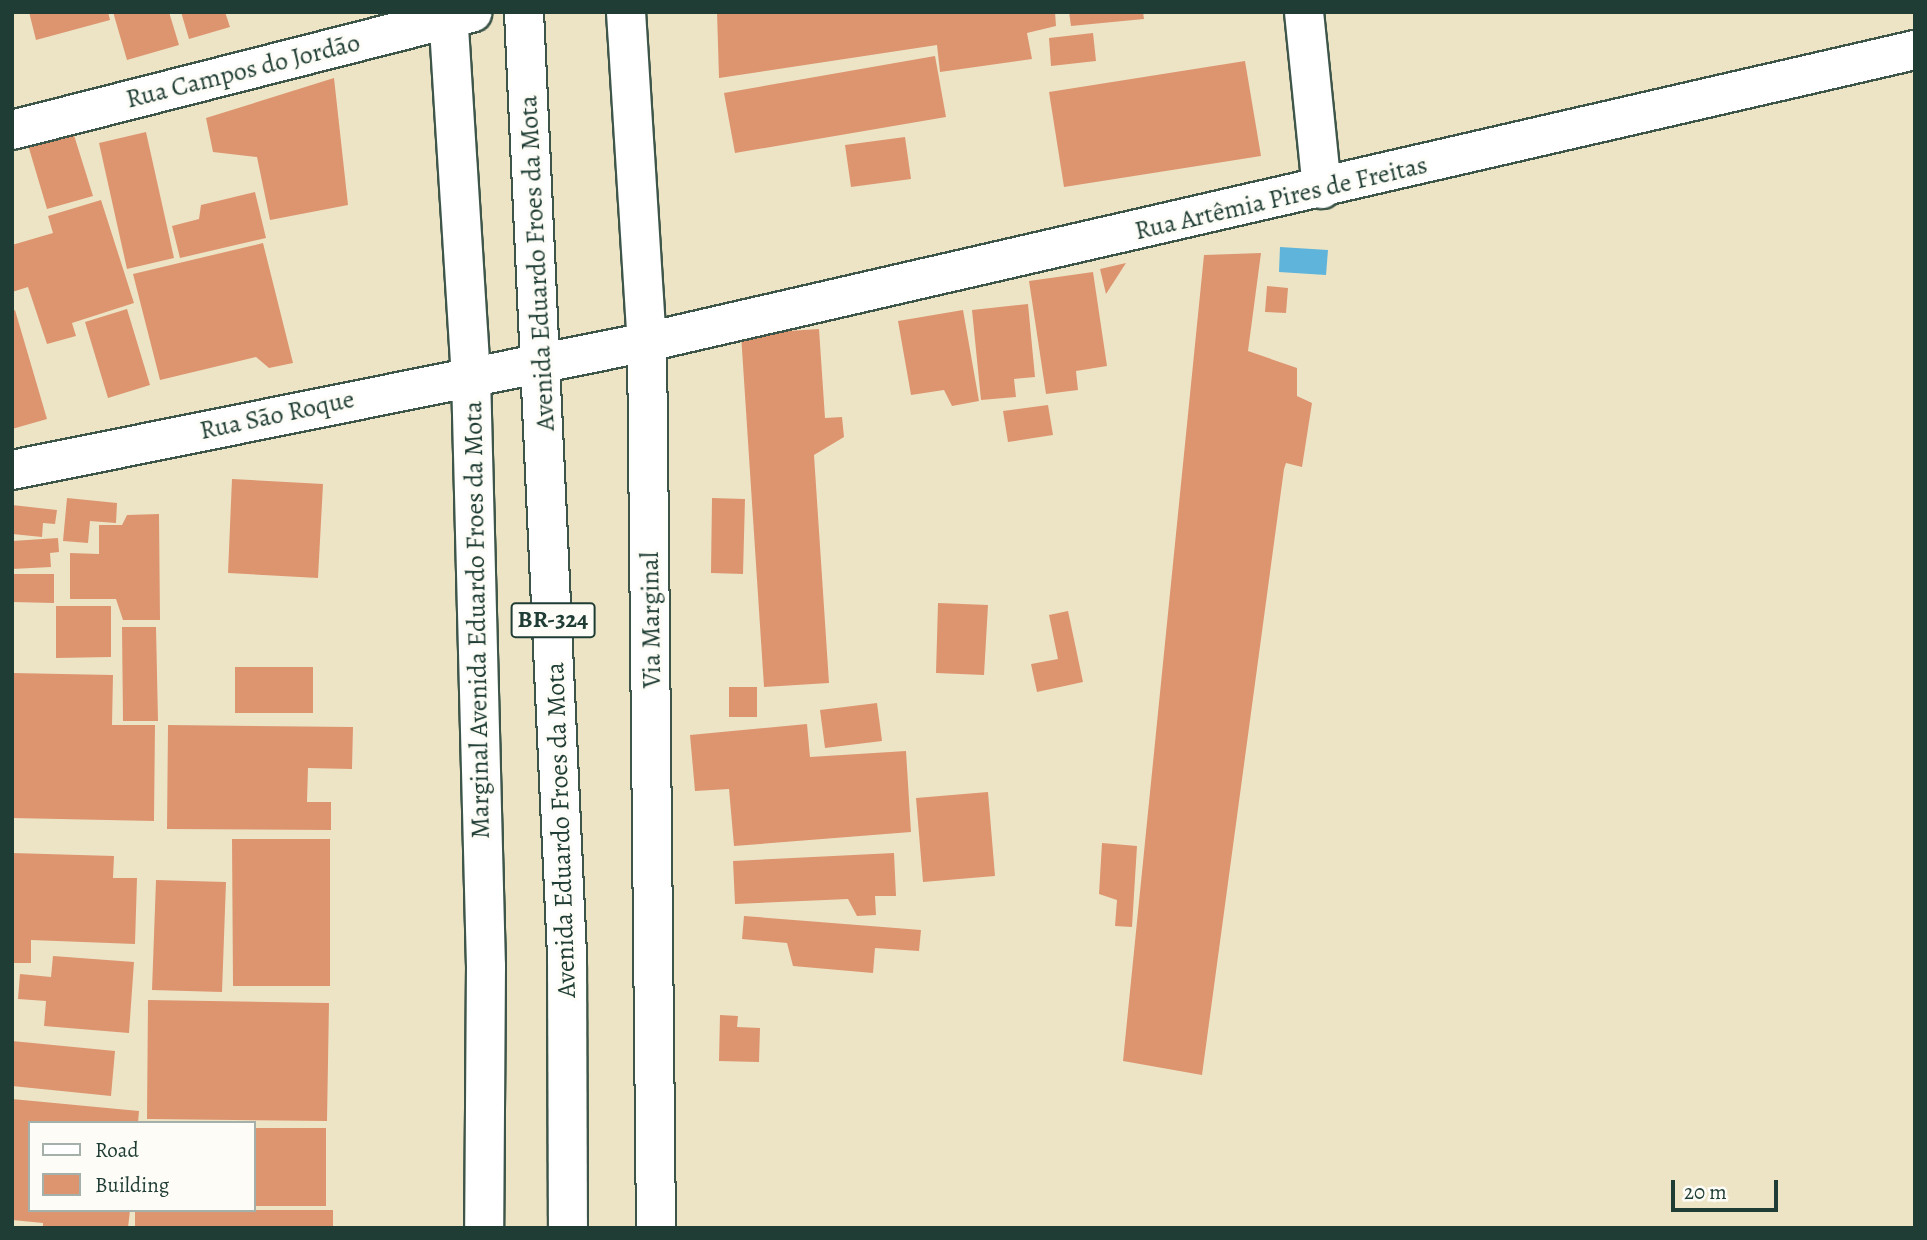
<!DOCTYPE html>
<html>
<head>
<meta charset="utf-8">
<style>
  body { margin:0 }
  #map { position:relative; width:1927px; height:1240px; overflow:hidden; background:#ede4c6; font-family:Alegreya,serif }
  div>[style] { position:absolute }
  .water>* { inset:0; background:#5eb4da }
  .building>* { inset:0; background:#dd9570 }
  .roads { filter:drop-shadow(2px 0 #3e564a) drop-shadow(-2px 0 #3e564a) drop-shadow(0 2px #3e564a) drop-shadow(0 -2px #3e564a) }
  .minor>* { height:38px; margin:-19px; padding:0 19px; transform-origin:19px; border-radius:19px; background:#fff }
  .highway>* { height:38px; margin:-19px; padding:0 19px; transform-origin:19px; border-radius:19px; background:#fff }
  span { translate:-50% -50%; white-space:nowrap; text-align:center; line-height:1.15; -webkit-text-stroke:6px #fdfcf7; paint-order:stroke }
  .shield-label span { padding:2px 5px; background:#fdfcf7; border:2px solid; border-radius:5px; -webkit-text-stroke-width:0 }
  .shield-label { font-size:24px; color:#1f3d34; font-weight:700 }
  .street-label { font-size:26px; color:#1f3d34 }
  .frame { position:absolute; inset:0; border:14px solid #1f3d34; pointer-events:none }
  .legend { position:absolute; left:28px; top:1121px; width:228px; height:91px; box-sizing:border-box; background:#fdfcf7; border:2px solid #a4b0a9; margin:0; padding:9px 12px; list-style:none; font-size:21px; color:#1f3d34 }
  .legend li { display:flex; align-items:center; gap:14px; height:35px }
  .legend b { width:35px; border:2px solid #a4b0a9 }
  .scale { position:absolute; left:1671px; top:1180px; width:107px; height:32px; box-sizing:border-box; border:4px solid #1f3d34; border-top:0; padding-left:9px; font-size:21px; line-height:24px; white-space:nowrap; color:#1f3d34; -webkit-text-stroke:5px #fdfcf7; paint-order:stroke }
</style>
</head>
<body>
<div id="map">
  <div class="water">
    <div style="clip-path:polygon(1280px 247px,1328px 250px,1326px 275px,1279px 272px)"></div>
  </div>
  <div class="building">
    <div style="clip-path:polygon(29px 12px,108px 12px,110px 20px,36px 40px)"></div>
    <div style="clip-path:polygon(113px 12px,169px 12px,179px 45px,127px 60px)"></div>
    <div style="clip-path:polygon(181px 12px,225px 12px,230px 27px,189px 39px)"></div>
    <div style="clip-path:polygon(717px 12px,1055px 12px,1056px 26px,1027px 33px,1032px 59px,940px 72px,937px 45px,719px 78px)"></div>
    <div style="clip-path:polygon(1069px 12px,1143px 12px,1144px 19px,1071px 26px)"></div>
    <div style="clip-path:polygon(1093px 33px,1096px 61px,1051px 66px,1049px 38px)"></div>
    <div style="clip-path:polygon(935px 56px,946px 117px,735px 153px,724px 93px)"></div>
    <div style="clip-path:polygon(1245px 61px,1261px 156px,1064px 187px,1049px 92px)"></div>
    <div style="clip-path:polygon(334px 78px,348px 205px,270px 220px,257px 157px,213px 152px,206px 118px)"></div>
    <div style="clip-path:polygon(73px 132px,93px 196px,47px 209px,28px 145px)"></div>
    <div style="clip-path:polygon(146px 132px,174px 258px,127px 269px,99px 143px)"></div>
    <div style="clip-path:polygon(905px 137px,911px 179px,851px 187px,845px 145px)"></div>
    <div style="clip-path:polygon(255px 192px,266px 238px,180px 258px,172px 226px,199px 219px,201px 205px)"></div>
    <div style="clip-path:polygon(101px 200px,134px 303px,72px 323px,76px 336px,47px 344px,28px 287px,12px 292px,12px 245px,53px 233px,48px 216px)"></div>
    <div style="clip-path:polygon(263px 243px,293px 363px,269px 368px,256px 357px,160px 380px,133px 274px)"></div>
    <div style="clip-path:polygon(1261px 253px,1248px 351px,1297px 368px,1297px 396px,1312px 403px,1302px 467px,1286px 463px,1284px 469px,1202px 1075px,1123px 1061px,1204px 255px)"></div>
    <div style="clip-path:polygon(1126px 263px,1106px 294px,1100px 269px)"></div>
    <div style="clip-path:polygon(1093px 272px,1107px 366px,1076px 371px,1078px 390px,1046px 394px,1029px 281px)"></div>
    <div style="clip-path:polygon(1267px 286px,1288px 288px,1286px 313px,1265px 312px)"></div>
    <div style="clip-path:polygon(1028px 304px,1035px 377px,1014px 379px,1016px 397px,981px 400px,972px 310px)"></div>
    <div style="clip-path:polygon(127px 309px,150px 385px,108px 398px,85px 322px)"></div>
    <div style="clip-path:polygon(15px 310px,47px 419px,12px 429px,12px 311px)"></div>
    <div style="clip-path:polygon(963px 310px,979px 401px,952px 406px,944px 390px,911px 395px,898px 321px)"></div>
    <div style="clip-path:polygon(819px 329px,825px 418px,842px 417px,844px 437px,814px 455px,829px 683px,764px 687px,741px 334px)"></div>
    <div style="clip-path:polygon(1048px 405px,1053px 435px,1008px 442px,1003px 411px)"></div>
    <div style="clip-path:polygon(232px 479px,323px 484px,318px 578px,228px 573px)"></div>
    <div style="clip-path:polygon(67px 498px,117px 503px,116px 523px,90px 521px,88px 543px,63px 541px)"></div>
    <div style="clip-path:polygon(712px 498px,745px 499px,743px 574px,711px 573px)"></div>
    <div style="clip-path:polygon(12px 505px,57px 510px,55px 524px,43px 523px,42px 537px,12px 534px)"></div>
    <div style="clip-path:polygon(159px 514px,160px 620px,123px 620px,116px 599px,70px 599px,70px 553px,99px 554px,99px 525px,122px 525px,127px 515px)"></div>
    <div style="clip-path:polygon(58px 538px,59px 552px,50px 553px,51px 567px,12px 569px,12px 541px)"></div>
    <div style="clip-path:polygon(12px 574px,54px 574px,54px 603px,12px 602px)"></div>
    <div style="clip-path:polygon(938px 603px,988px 605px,984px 675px,936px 673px)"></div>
    <div style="clip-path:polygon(56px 606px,111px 606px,111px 657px,56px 658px)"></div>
    <div style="clip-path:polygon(1068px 611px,1083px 682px,1037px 692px,1031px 664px,1058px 659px,1049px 615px)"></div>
    <div style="clip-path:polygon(122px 627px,156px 627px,158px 721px,123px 721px)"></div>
    <div style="clip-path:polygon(235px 667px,313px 667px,313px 713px,235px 713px)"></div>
    <div style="clip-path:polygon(12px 673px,113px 675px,112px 725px,155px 725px,154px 821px,12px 818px)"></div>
    <div style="clip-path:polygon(729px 687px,757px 687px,757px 717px,729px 717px)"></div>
    <div style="clip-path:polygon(877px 703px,882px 741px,825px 748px,820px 710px)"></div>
    <div style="clip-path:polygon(807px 724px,810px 757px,906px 751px,911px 832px,734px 846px,729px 789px,695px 791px,690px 735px)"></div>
    <div style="clip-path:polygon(168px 725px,353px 727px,352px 769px,308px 768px,307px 802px,331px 802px,331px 830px,167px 829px)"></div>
    <div style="clip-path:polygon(988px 792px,995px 876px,923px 882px,916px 798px)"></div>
    <div style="clip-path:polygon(232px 839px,330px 839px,330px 986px,233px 986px)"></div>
    <div style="clip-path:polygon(1102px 843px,1137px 846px,1132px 927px,1115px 926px,1117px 900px,1099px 894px)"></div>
    <div style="clip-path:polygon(12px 853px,114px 856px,113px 878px,137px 878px,135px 944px,31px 940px,31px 963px,12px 963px)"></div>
    <div style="clip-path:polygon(894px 853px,896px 896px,875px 896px,876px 915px,857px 916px,848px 899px,735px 904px,733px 861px)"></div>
    <div style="clip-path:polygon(156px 880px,226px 882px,222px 992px,152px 990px)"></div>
    <div style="clip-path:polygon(744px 916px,921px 930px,919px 951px,875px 948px,873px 973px,793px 966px,787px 943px,742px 939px)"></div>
    <div style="clip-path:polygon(53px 956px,134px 962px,129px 1033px,44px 1026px,46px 1001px,18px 999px,20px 974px,51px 977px)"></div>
    <div style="clip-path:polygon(148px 1000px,329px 1003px,327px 1121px,147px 1119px)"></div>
    <div style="clip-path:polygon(720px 1015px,738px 1016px,737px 1027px,760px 1028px,759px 1062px,719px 1061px)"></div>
    <div style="clip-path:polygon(12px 1041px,115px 1051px,111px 1096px,12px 1086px)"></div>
    <div style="clip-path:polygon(12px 1099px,139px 1111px,138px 1123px,30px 1123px,30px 1210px,130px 1210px,128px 1228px,43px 1228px,43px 1223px,12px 1220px)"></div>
    <div style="clip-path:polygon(254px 1128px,326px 1128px,326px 1206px,254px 1206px)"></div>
    <div style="clip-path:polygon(135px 1210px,333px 1210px,333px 1228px,135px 1228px)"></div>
  </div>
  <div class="roads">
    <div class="minor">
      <div style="left:448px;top:12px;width:364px;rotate:86.4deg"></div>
      <div style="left:471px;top:375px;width:591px;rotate:88.55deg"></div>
      <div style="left:486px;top:966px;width:262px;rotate:90.4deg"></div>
      <div style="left:626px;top:12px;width:331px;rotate:86.4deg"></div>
      <div style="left:647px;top:342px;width:886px;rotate:89.42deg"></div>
      <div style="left:1304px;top:12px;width:178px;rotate:84.2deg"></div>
      <div style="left:12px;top:130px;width:475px;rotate:-14.3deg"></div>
      <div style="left:12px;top:470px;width:648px;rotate:-11.4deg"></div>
      <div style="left:647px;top:342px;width:1301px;rotate:-12.97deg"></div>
    </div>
    <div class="highway">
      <div style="left:524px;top:12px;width:944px;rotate:87.39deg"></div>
      <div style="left:567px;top:955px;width:273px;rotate:89.8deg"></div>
    </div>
  </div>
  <div class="shield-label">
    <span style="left:553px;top:620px">BR-324</span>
  </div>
  <div class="street-label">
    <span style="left:243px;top:71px;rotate:-14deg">Rua Campos do Jordão</span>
    <span style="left:1281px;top:198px;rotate:-13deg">Rua Artêmia Pires de Freitas</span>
    <span style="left:537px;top:263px;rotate:-93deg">Avenida Eduardo Froes da Mota</span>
    <span style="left:277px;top:415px;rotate:-12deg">Rua São Roque</span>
    <span style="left:477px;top:620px;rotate:-91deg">Marginal Avenida Eduardo Froes da Mota</span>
    <span style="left:651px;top:620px;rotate:-91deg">Via Marginal</span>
    <span style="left:561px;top:830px;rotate:-92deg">Avenida Eduardo Froes da Mota</span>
  </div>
  <div class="frame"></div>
  <ul class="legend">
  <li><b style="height:9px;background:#fff"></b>Road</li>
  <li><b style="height:19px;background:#dd9570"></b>Building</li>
  </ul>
  <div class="scale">20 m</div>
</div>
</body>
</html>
